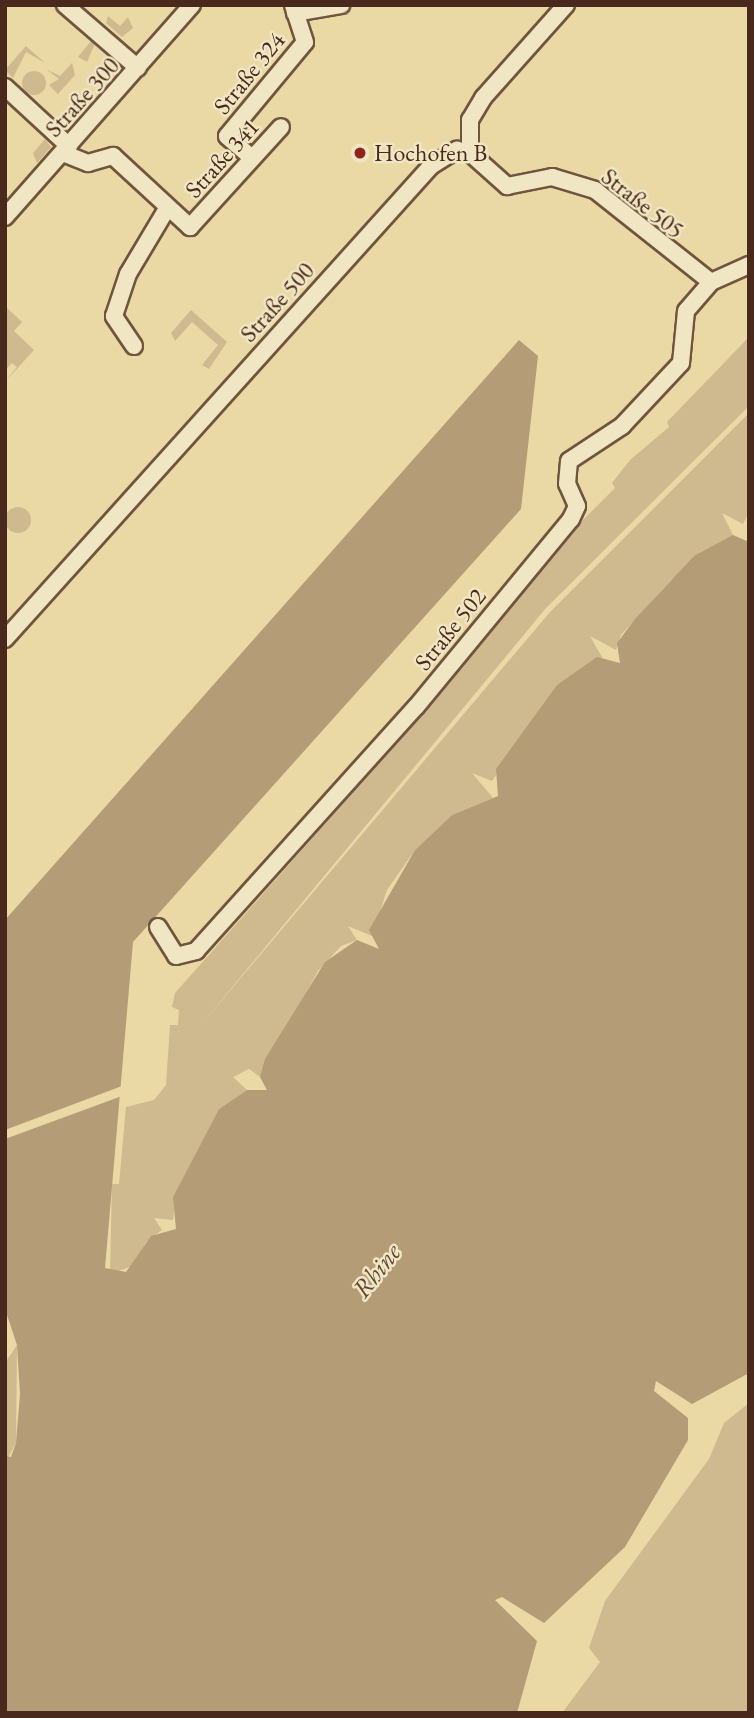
<!DOCTYPE html>
<html>
<head>
<meta charset="utf-8">
<style>
  body { margin:0 }
  #map { position:relative; width:754px; height:1718px; overflow:hidden; background:#ead8a5; font-family:"EB Garamond",serif }
  div>[style] { position:absolute }
  .green>* { inset:0; background:#ceba8e }
  .round { border-radius:50% }
  .water>* { inset:0; background:#b39c76 }
  .pier>* { inset:0; background:#ead8a5 }
  .roads { filter:drop-shadow(2px 0 #70553e) drop-shadow(-2px 0 #70553e) drop-shadow(0 2px #70553e) drop-shadow(0 -2px #70553e) }
  .minor>* { height:16px; margin:-8px; padding:0 8px; transform-origin:8px; border-radius:8px; background:#f1e6c4 }
  .dots>* { width:19px; height:19px; translate:-50% -50%; box-sizing:border-box; border:4px solid #f1e6c4; border-radius:50% }
  span { translate:-50% -50%; white-space:nowrap; text-align:center; line-height:1.15; -webkit-text-stroke:5px #f1e6c4; paint-order:stroke }
  .street-label { font-size:24px; color:#48291b }
  .poi-label { font-size:24px; color:#48291b }
  .left { translate:0 -50%; text-align:left }
  .water-label { font-size:26px; color:#634632; font-style:italic }
  .frame { position:absolute; inset:0; border:7px solid #48291b; pointer-events:none }
</style>
</head>
<body>
<div id="map">
  <div class="green">
    <div style="clip-path:polygon(64px 11px,96px 41px,87px 62px,78px 57px,91px 41px)"></div>
    <div style="clip-path:polygon(108px 16px,120px 26px,128px 17px,133px 28px,122px 37px,106px 23px)"></div>
    <div style="clip-path:polygon(26px 46px,45px 63px,26px 52px,13px 78px,5px 70px)"></div>
    <div style="clip-path:polygon(72px 63px,75px 75px,58px 94px,49px 85px,59px 79px,46px 69px,60px 76px)"></div>
    <div class="round" style="left:22px;top:71px;width:24px;height:24px"></div>
    <div style="clip-path:polygon(45px 139px,51px 147px,37px 163px,33px 153px)"></div>
    <div style="clip-path:polygon(5px 306px,22px 322px,14px 331px,34px 350px,5px 382px,17px 367px,12px 363px,5px 370px)"></div>
    <div style="clip-path:polygon(191px 310px,227px 342px,209px 369px,202px 365px,218px 345px,192px 322px,175px 341px,171px 333px)"></div>
    <div style="clip-path:polygon(749px 337px,749px 406px,546px 608px,200px 1026px,550px 612px,749px 413px,749px 512px,743px 524px,722px 513px,733px 535px,672px 579px,621px 635px,616px 650px,590px 636px,603px 659px,557px 685px,492px 781px,472px 773px,493px 798px,452px 815px,415px 850px,387px 890px,372px 936px,348px 926px,357px 940px,341px 946px,318px 971px,260px 1077px,249px 1069px,233px 1077px,247px 1090px,219px 1109px,177px 1190px,173px 1220px,154px 1218px,162px 1230px,146px 1242px,135px 1265px,110px 1274px,112px 1184px,119px 1184px,126px 1107px,154px 1100px,166px 1085px,170px 1025px,178px 1025px,179px 1010px,172px 1007px,175px 993px,404px 735px,559px 544px,615px 488px,612px 483px,630px 460px,669px 427px,667px 422px)"></div>
    <div class="round" style="left:5px;top:507px;width:26px;height:26px"></div>
    <div style="clip-path:polygon(17px 1345px,16px 1443px,6px 1461px,5px 1363px)"></div>
    <div style="clip-path:polygon(749px 1403px,749px 1713px,562px 1713px,600px 1662px,589px 1648px,605px 1601px,709px 1459px,724px 1423px)"></div>
  </div>
  <div class="water">
    <div style="clip-path:polygon(519px 340px,538px 356px,521px 509px,133px 942px,105px 1268px,126px 1272px,151px 1236px,176px 1229px,173px 1197px,219px 1109px,247px 1090px,267px 1090px,260px 1077px,265px 1059px,325px 962px,357px 940px,379px 949px,369px 930px,415px 850px,452px 815px,498px 796px,496px 769px,557px 685px,597px 657px,620px 663px,617px 643px,635px 619px,694px 556px,733px 535px,749px 542px,749px 1373px,692px 1404px,656px 1381px,654px 1391px,688px 1418px,688px 1440px,625px 1547px,544px 1623px,502px 1597px,495px 1600px,537px 1641px,517px 1713px,5px 1713px,5px 1456px,11px 1457px,16px 1443px,20px 1394px,17px 1345px,5px 1309px,5px 920px)"></div>
  </div>
  <div class="pier">
    <div style="clip-path:polygon(122px 1086px,122px 1096px,5px 1139px,5px 1130px)"></div>
  </div>
  <div class="roads">
    <div class="minor">
      <div style="left:65px;top:5px;width:96px;rotate:40.8deg"></div>
      <div style="left:295px;top:13px;width:47px;rotate:-9.9deg"></div>
      <div style="left:5px;top:87px;width:87px;rotate:42.7deg"></div>
      <div style="left:63px;top:153px;width:27px;rotate:22deg"></div>
      <div style="left:88px;top:163px;width:26px;rotate:-16deg"></div>
      <div style="left:113px;top:156px;width:105px;rotate:42.7deg"></div>
      <div style="left:190px;top:227px;width:135px;rotate:-47.7deg"></div>
      <div style="left:470px;top:153px;width:50px;rotate:41.7deg"></div>
      <div style="left:507px;top:186px;width:46px;rotate:-11.3deg"></div>
      <div style="left:552px;top:177px;width:45px;rotate:16.8deg"></div>
      <div style="left:595px;top:190px;width:148px;rotate:38.4deg"></div>
      <div style="left:470px;top:153px;width:33px;rotate:-90deg"></div>
      <div style="left:470px;top:120px;width:26px;rotate:-59deg"></div>
      <div style="left:483px;top:98px;width:125px;rotate:-48.3deg"></div>
      <div style="left:252px;top:158px;width:33px;rotate:-139deg"></div>
      <div style="left:227px;top:136px;width:122px;rotate:-50.3deg"></div>
      <div style="left:305px;top:42px;width:39px;rotate:-108deg"></div>
      <div style="left:5px;top:217px;width:283px;rotate:-48.6deg"></div>
      <div style="left:711px;top:282px;width:42px;rotate:-24.1deg"></div>
      <div style="left:134px;top:346px;width:36px;rotate:-124deg"></div>
      <div style="left:114px;top:316px;width:44px;rotate:-71.6deg"></div>
      <div style="left:128px;top:274px;width:78px;rotate:-59.2deg"></div>
      <div style="left:5px;top:639px;width:637px;rotate:-47.99deg"></div>
      <div style="left:431px;top:166px;width:31px;rotate:-32deg"></div>
      <div style="left:457px;top:150px;width:13px;rotate:13deg"></div>
      <div style="left:158px;top:927px;width:34px;rotate:58deg"></div>
      <div style="left:176px;top:956px;width:21px;rotate:-14deg"></div>
      <div style="left:196px;top:951px;width:329px;rotate:-48deg"></div>
      <div style="left:416px;top:707px;width:244px;rotate:-50.5deg"></div>
      <div style="left:571px;top:519px;width:14px;rotate:-65deg"></div>
      <div style="left:577px;top:506px;width:24px;rotate:-114deg"></div>
      <div style="left:567px;top:484px;width:23px;rotate:-85deg"></div>
      <div style="left:569px;top:461px;width:64px;rotate:-33.4deg"></div>
      <div style="left:622px;top:426px;width:86px;rotate:-46.9deg"></div>
      <div style="left:681px;top:363px;width:52px;rotate:-84.5deg"></div>
      <div style="left:686px;top:311px;width:38px;rotate:-49deg"></div>
    </div>
  </div>
  <div class="dots">
    <div style="left:360px;top:153px;background:#8f2418"></div>
  </div>
  <div class="street-label">
    <span style="left:249px;top:73px;rotate:-51deg">Straße 324</span>
    <span style="left:82px;top:97px;rotate:-48deg">Straße 300</span>
    <span style="left:222px;top:158px;rotate:-48deg">Straße 341</span>
    <span style="left:643px;top:203px;rotate:38deg">Straße 505</span>
    <span style="left:277px;top:302px;rotate:-48deg">Straße 500</span>
    <span style="left:450px;top:629px;rotate:-51deg">Straße 502</span>
  </div>
  <div class="poi-label">
    <span class="left" style="left:374px;top:153px">Hochofen B</span>
  </div>
  <div class="water-label">
    <span style="left:377px;top:1271px;rotate:-52deg">Rhine</span>
  </div>
  <div class="frame"></div>
</div>
</body>
</html>
